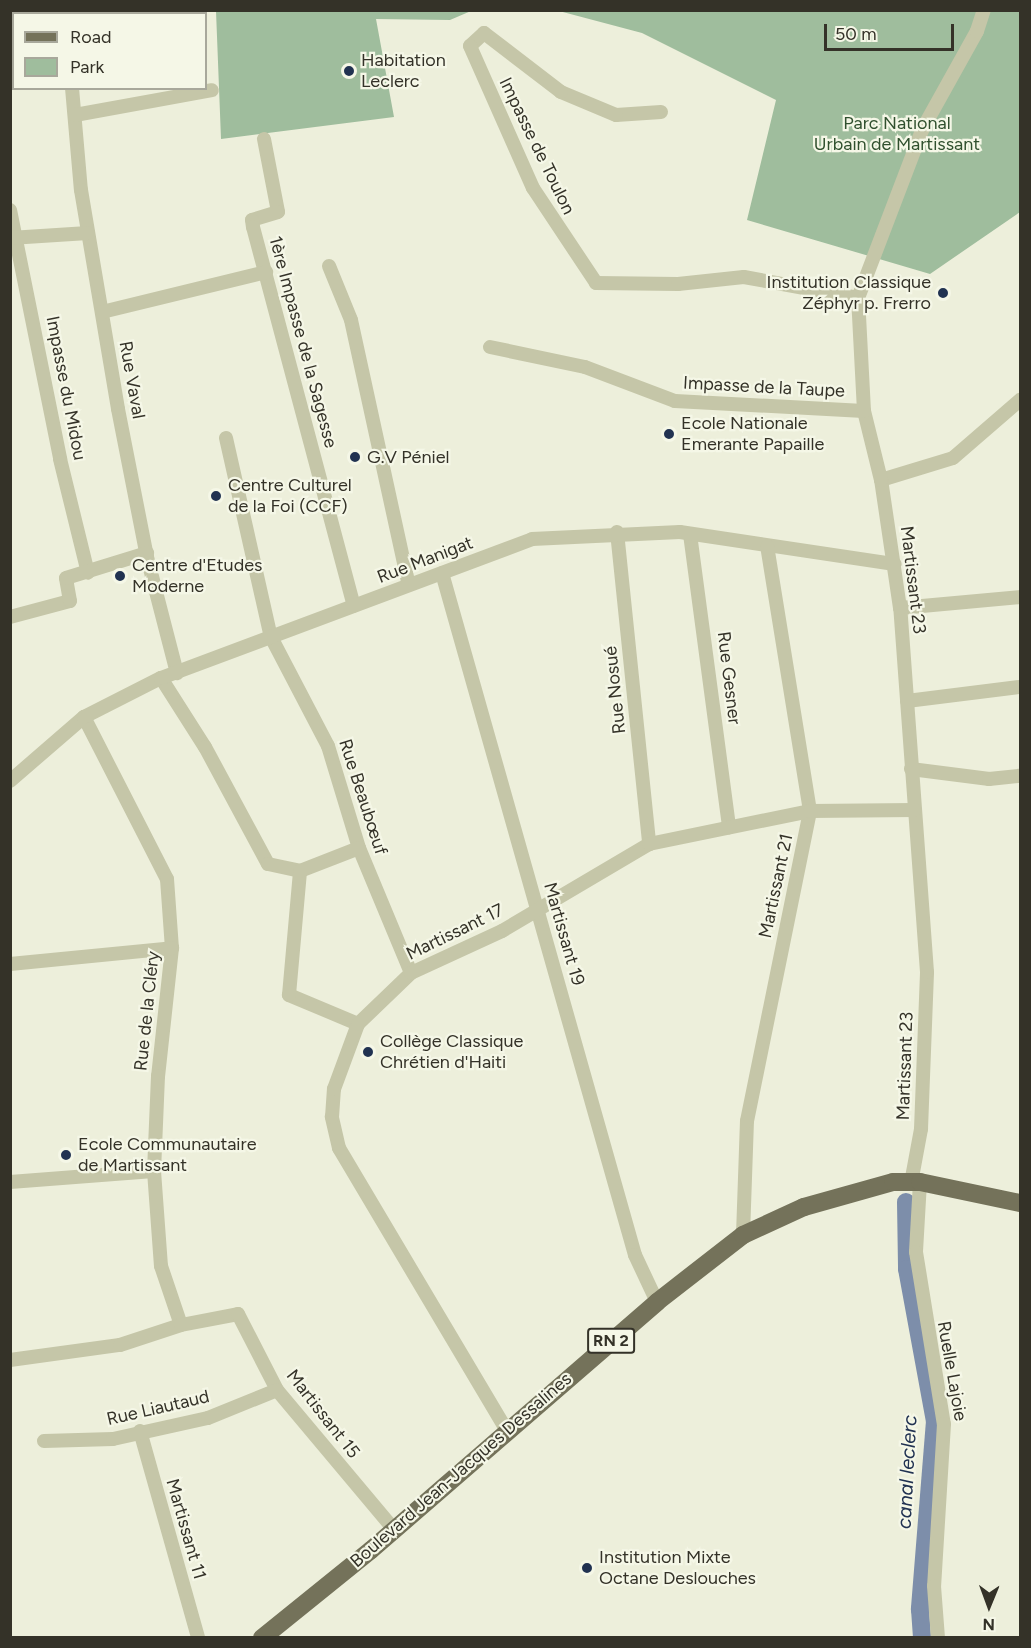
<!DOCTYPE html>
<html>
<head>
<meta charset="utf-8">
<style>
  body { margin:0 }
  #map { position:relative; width:1031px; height:1648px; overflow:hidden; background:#edefdb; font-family:Figtree,sans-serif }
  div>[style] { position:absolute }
  .green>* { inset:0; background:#9fbd9d }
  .canal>* { height:18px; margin:-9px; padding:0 9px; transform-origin:9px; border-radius:9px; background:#7d8eaa }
  .street>* { height:14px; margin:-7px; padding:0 7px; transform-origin:7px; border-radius:7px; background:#c5c6a8 }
  .primary>* { height:18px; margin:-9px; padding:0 9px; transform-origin:9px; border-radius:9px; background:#74725a }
  .dots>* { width:16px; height:16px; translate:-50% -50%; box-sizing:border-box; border:3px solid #f5f7e7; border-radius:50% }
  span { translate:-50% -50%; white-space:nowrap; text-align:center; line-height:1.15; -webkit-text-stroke:4.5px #f5f7e7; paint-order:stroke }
  .shield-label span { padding:2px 4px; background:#f5f7e7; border:2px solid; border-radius:4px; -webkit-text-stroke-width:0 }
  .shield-label { font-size:16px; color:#343228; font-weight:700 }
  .poi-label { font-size:18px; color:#343228 }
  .left { translate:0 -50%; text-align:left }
  .right { translate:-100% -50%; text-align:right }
  .park-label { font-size:18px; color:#30502e }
  .street-label { font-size:18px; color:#343228 }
  .water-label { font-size:20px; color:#213251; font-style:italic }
  .frame { position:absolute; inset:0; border:12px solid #343228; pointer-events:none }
  .legend { position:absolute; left:12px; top:12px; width:195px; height:78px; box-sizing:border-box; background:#f5f7e7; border:2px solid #a8a89b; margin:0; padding:8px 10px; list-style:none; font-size:18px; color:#343228 }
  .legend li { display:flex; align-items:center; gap:12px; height:30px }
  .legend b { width:30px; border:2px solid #a8a89b }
  .north { position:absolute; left:959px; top:1576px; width:60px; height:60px; -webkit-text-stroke:4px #f5f7e7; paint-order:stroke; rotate:181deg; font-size:16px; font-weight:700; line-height:24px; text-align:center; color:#343228 }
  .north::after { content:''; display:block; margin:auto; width:21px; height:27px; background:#343228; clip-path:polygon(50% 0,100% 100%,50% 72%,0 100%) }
  .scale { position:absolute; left:824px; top:24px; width:130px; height:27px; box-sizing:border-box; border:3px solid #343228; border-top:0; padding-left:8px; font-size:18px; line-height:21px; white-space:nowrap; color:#343228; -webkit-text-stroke:4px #f5f7e7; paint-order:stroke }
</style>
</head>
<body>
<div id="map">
  <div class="green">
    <div style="clip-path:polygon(216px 11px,471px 11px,450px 20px,376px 19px,394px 117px,221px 139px)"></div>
    <div style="clip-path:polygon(559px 11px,1020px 11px,1020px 212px,930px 274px,747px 220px,776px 100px,642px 33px)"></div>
  </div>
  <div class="canal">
    <div style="left:906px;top:1202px;width:67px;rotate:89.1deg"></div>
    <div style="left:907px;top:1269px;width:155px;rotate:79.6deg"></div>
    <div style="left:935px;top:1421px;width:189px;rotate:94.6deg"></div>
    <div style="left:920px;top:1609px;width:29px;rotate:86deg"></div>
  </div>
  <div class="street">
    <div style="left:66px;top:10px;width:4px;rotate:90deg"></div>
    <div style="left:102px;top:14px;width:63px;rotate:-3.6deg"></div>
    <div style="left:72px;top:88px;width:102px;rotate:85deg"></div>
    <div style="left:81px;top:190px;width:222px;rotate:80.4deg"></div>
    <div style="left:118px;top:409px;width:151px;rotate:78.9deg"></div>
    <div style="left:147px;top:557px;width:120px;rotate:75.5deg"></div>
    <div style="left:661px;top:112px;width:45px;rotate:176.2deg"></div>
    <div style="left:616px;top:115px;width:60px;rotate:-157.3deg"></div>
    <div style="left:561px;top:92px;width:97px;rotate:-142.5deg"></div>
    <div style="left:484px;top:33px;width:19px;rotate:137deg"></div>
    <div style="left:470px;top:46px;width:155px;rotate:66.1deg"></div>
    <div style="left:533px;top:188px;width:114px;rotate:56.4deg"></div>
    <div style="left:596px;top:283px;width:82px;rotate:0.7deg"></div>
    <div style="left:678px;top:284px;width:66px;rotate:-6.1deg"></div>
    <div style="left:744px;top:277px;width:116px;rotate:10.4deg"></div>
    <div style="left:75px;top:115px;width:139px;rotate:-10.3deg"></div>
    <div style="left:264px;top:139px;width:74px;rotate:79.1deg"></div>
    <div style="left:278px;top:212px;width:27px;rotate:163deg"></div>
    <div style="left:252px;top:220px;width:7px;rotate:82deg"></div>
    <div style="left:253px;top:227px;width:392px;rotate:75.1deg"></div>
    <div style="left:10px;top:210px;width:254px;rotate:78.6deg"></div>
    <div style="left:60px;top:459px;width:117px;rotate:76.2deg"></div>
    <div style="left:10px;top:238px;width:78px;rotate:-3.7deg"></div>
    <div style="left:329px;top:266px;width:58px;rotate:67.8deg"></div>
    <div style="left:351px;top:320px;width:271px;rotate:77.7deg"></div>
    <div style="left:102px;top:312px;width:169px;rotate:-13.7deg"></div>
    <div style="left:490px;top:347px;width:97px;rotate:11.9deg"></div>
    <div style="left:585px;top:367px;width:96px;rotate:20.7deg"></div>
    <div style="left:675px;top:401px;width:189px;rotate:3deg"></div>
    <div style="left:226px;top:438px;width:204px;rotate:77.3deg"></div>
    <div style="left:271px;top:637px;width:123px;rotate:62.4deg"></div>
    <div style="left:328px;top:746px;width:107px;rotate:73.1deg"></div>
    <div style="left:359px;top:848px;width:135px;rotate:67.4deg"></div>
    <div style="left:881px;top:480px;width:75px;rotate:-17deg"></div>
    <div style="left:953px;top:458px;width:89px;rotate:-40.9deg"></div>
    <div style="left:617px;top:532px;width:314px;rotate:84.1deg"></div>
    <div style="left:690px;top:534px;width:296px;rotate:82.4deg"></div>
    <div style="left:442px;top:573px;width:709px;rotate:74.2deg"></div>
    <div style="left:635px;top:1255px;width:52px;rotate:64.9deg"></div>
    <div style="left:900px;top:608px;width:121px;rotate:-5.2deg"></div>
    <div style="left:10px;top:617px;width:62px;rotate:-14.9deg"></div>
    <div style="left:70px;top:601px;width:23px;rotate:-100deg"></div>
    <div style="left:66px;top:578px;width:85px;rotate:-17.2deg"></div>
    <div style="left:161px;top:678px;width:82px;rotate:57.5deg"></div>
    <div style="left:205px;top:747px;width:133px;rotate:61.7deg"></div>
    <div style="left:268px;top:864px;width:33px;rotate:12deg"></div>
    <div style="left:907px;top:701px;width:114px;rotate:-7.1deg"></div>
    <div style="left:84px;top:717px;width:182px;rotate:62.9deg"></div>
    <div style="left:167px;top:879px;width:69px;rotate:85.9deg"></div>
    <div style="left:172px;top:948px;width:129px;rotate:96.2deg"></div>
    <div style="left:158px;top:1076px;width:95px;rotate:92.4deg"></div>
    <div style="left:154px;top:1171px;width:95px;rotate:85.8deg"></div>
    <div style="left:161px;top:1266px;width:62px;rotate:71.3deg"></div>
    <div style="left:911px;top:769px;width:79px;rotate:7.3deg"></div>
    <div style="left:989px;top:779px;width:31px;rotate:-6deg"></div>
    <div style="left:10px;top:781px;width:98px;rotate:-40.9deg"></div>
    <div style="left:84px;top:717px;width:86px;rotate:-26.9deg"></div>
    <div style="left:161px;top:678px;width:396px;rotate:-20.5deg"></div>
    <div style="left:532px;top:539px;width:148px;rotate:-2.7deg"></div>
    <div style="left:680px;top:532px;width:217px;rotate:8.5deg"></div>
    <div style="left:10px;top:964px;width:163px;rotate:-5.6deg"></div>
    <div style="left:358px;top:1024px;width:75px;rotate:-157.2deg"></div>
    <div style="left:289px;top:995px;width:124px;rotate:-84.9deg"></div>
    <div style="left:300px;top:871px;width:63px;rotate:-21.3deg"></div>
    <div style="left:10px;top:1182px;width:144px;rotate:-4.4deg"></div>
    <div style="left:920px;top:1182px;width:70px;rotate:93.3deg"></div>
    <div style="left:916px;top:1252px;width:174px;rotate:80.8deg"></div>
    <div style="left:944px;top:1424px;width:162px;rotate:93.5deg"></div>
    <div style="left:934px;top:1586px;width:52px;rotate:85.6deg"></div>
    <div style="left:911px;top:1183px;width:55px;rotate:-79.5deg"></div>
    <div style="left:921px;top:1129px;width:157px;rotate:-87.8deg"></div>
    <div style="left:927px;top:972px;width:365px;rotate:-94.2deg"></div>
    <div style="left:900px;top:608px;width:129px;rotate:-98.4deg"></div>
    <div style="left:881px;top:480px;width:71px;rotate:-103.8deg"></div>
    <div style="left:864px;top:411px;width:113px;rotate:-93deg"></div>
    <div style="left:858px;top:298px;width:180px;rotate:-69.1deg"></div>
    <div style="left:922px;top:130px;width:113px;rotate:-60.9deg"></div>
    <div style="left:977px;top:31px;width:22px;rotate:-72deg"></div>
    <div style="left:743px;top:1235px;width:114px;rotate:-88deg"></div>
    <div style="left:747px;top:1121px;width:316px;rotate:-78.5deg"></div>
    <div style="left:810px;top:811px;width:268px;rotate:-99.2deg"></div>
    <div style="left:10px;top:1360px;width:111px;rotate:-7.8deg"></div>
    <div style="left:120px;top:1345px;width:64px;rotate:-18.2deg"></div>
    <div style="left:181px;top:1325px;width:58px;rotate:-10.9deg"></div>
    <div style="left:238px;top:1314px;width:85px;rotate:62.8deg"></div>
    <div style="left:277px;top:1390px;width:180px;rotate:50deg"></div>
    <div style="left:140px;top:1431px;width:215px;rotate:74.3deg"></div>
    <div style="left:507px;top:1431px;width:329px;rotate:-120.7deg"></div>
    <div style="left:339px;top:1148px;width:32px;rotate:-103deg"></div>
    <div style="left:332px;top:1117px;width:28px;rotate:-86deg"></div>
    <div style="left:334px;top:1089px;width:69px;rotate:-69.7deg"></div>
    <div style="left:358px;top:1024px;width:74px;rotate:-43.9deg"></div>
    <div style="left:411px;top:973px;width:100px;rotate:-24.8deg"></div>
    <div style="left:502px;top:931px;width:171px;rotate:-30.6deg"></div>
    <div style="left:649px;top:844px;width:164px;rotate:-11.6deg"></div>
    <div style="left:810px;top:811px;width:104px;rotate:-0.6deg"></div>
    <div style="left:44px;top:1441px;width:69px;rotate:-1.7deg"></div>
    <div style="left:113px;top:1439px;width:97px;rotate:-12.5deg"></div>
    <div style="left:208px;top:1418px;width:74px;rotate:-22.1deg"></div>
  </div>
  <div class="primary">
    <div style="left:262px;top:1638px;width:140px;rotate:-38.9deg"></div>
    <div style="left:371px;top:1550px;width:379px;rotate:-40.9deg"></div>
    <div style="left:657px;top:1302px;width:109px;rotate:-37.9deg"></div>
    <div style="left:743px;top:1235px;width:67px;rotate:-24.7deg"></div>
    <div style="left:804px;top:1207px;width:92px;rotate:-15.7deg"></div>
    <div style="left:893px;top:1182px;width:27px"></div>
    <div style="left:920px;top:1182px;width:102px;rotate:11.9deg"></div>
  </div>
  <div class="dots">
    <div style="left:349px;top:71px;background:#213251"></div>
    <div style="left:943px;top:293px;background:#213251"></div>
    <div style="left:669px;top:434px;background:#213251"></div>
    <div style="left:355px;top:457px;background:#213251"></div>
    <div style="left:216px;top:496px;background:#213251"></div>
    <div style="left:120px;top:576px;background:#213251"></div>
    <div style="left:368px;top:1052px;background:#213251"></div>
    <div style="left:66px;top:1155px;background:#213251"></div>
    <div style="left:587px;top:1568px;background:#213251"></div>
  </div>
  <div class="shield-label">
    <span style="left:611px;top:1341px">RN 2</span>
  </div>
  <div class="poi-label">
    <span class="left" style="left:361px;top:71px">Habitation<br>Leclerc</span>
    <span class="right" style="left:931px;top:293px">Institution Classique<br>Zéphyr p. Frerro</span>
    <span class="left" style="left:681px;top:434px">Ecole Nationale<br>Emerante Papaille</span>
    <span class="left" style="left:367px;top:457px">G.V Péniel</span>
    <span class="left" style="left:228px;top:496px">Centre Culturel<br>de la Foi (CCF)</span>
    <span class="left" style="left:132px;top:576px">Centre d'Etudes<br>Moderne</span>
    <span class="left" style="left:380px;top:1052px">Collège Classique<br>Chrétien d'Haiti</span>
    <span class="left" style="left:78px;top:1155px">Ecole Communautaire<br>de Martissant</span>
    <span class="left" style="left:599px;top:1568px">Institution Mixte<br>Octane Deslouches</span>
  </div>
  <div class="park-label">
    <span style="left:897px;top:134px">Parc National<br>Urbain de Martissant</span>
  </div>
  <div class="street-label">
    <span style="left:537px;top:146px;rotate:64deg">Impasse de Toulon</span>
    <span style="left:303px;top:342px;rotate:75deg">1ère Impasse de la Sagesse</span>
    <span style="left:132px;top:380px;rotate:80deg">Rue Vaval</span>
    <span style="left:764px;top:387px;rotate:3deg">Impasse de la Taupe</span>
    <span style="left:66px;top:388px;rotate:79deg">Impasse du Midou</span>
    <span style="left:425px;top:560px;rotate:-21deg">Rue Manigat</span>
    <span style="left:913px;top:580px;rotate:83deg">Martissant 23</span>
    <span style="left:729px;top:678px;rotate:83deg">Rue Gesner</span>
    <span style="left:615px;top:690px;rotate:-96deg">Rue Nosué</span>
    <span style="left:363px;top:797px;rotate:72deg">Rue Beaubœuf</span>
    <span style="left:776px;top:886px;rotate:-78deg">Martissant 21</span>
    <span style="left:455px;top:932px;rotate:-26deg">Martissant 17</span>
    <span style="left:564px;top:934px;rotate:74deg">Martissant 19</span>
    <span style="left:147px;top:1011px;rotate:-84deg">Rue de la Cléry</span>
    <span style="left:905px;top:1066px;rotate:-88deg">Martissant 23</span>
    <span style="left:952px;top:1371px;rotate:80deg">Ruelle Lajoie</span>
    <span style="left:158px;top:1408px;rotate:-13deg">Rue Liautaud</span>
    <span style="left:323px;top:1414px;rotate:52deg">Martissant 15</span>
    <span style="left:461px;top:1470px;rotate:-41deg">Boulevard Jean-Jacques Dessalines</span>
    <span style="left:186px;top:1529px;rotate:74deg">Martissant 11</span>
  </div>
  <div class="water-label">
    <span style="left:907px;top:1472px;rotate:-87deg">canal leclerc</span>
  </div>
  <div class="frame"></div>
  <ul class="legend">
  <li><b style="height:8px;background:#74725a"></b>Road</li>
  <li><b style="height:16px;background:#9fbd9d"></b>Park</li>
  </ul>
  <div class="north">N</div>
  <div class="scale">50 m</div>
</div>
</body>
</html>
